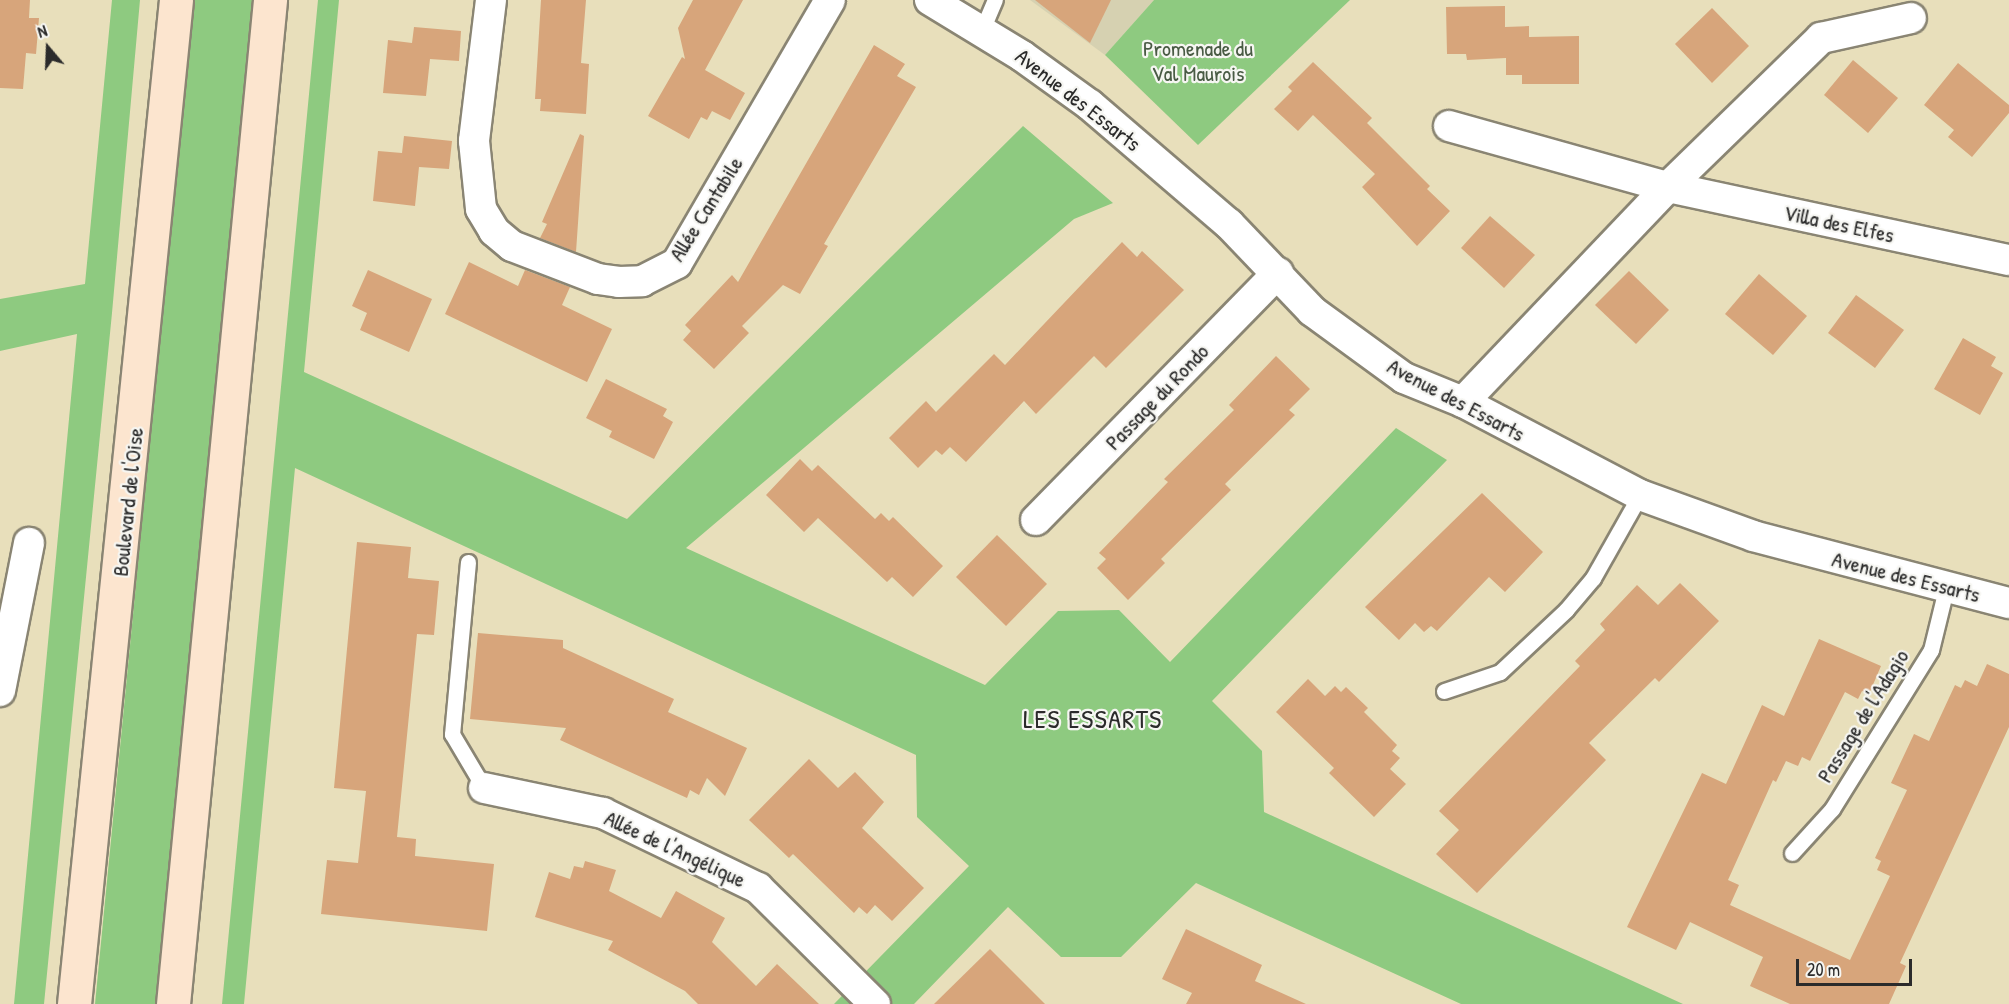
<!DOCTYPE html>
<html>
<head>
<meta charset="utf-8">
<style>
  body { margin:0 }
  #map { position:relative; width:2009px; height:1004px; overflow:hidden; background:#e8dfbb; font-family:"Patrick Hand",sans-serif }
  div>[style] { position:absolute }
  .built>* { inset:0; background:#d6d1b1 }
  .green>* { inset:0; background:#8eca80 }
  .building>* { inset:0; background:#d7a57b }
  .roads { filter:drop-shadow(2px 0 #8a8573) drop-shadow(-2px 0 #8a8573) drop-shadow(0 2px #8a8573) drop-shadow(0 -2px #8a8573) }
  .lane>* { height:15px; margin:-7.5px; padding:0 7.5px; transform-origin:7.5px; border-radius:7.5px; background:#fff }
  .street>* { height:30px; margin:-15px; padding:0 15px; transform-origin:15px; border-radius:15px; background:#fff }
  .secondary>* { height:33px; margin:-16.5px; padding:0 16.5px; transform-origin:16.5px; border-radius:16.5px; background:#fce5cf }
  span { translate:-50% -50%; white-space:nowrap; text-align:center; line-height:1.15; -webkit-text-stroke:4.5px #f6f6f2; paint-order:stroke }
  .park-label { font-size:22px; color:#495b44 }
  .street-label { font-size:22px; color:#2b2b2b }
  .quarter-label { font-size:26px; color:#2b2b2b; letter-spacing:1.5px }
  .north { position:absolute; left:18px; top:18px; width:60px; height:60px; -webkit-text-stroke:4px #f6f6f2; paint-order:stroke; rotate:341deg; font-size:16px; font-weight:700; line-height:24px; text-align:center; color:#2b2b2b }
  .north::after { content:''; display:block; margin:auto; width:21px; height:27px; background:#2b2b2b; clip-path:polygon(50% 0,100% 100%,50% 72%,0 100%) }
  .scale { position:absolute; left:1796px; top:959px; width:116px; height:27px; box-sizing:border-box; border:3px solid #2b2b2b; border-top:0; padding-left:8px; font-size:18px; line-height:21px; white-space:nowrap; color:#2b2b2b; -webkit-text-stroke:4px #f6f6f2; paint-order:stroke }
</style>
</head>
<body>
<div id="map">
  <div class="built">
    <div style="clip-path:polygon(1030px 0,1154px 0,1105px 55px)"></div>
  </div>
  <div class="green">
    <div style="clip-path:polygon(112px 0,140px 0,112px 313px,44px 1004px,14px 1004px,77px 334px,0 351px,0 299px,85px 284px)"></div>
    <div style="clip-path:polygon(193px 0,254px 0,158px 1004px,95px 1004px)"></div>
    <div style="clip-path:polygon(318px 0,339px 0,304px 372px,627px 519px,1023px 126px,1113px 203px,1074px 219px,686px 548px,985px 685px,1058px 611px,1119px 610px,1170px 662px,1396px 428px,1447px 460px,1212px 701px,1262px 751px,1264px 812px,1683px 1004px,1461px 1004px,1196px 883px,1121px 957px,1061px 957px,1008px 907px,914px 1004px,834px 1004px,969px 866px,917px 817px,916px 755px,295px 468px,244px 1004px,222px 1004px)"></div>
    <div style="clip-path:polygon(1154px 0,1350px 0,1198px 145px,1105px 55px)"></div>
  </div>
  <div class="building">
    <div style="clip-path:polygon(0 0,30px 0,29px 18px,39px 18px,36px 54px,26px 53px,23px 89px,0 88px)"></div>
    <div style="clip-path:polygon(541px 0,586px 0,581px 63px,589px 64px,586px 114px,540px 111px,541px 99px,535px 99px)"></div>
    <div style="clip-path:polygon(693px 0,743px 0,705px 70px,745px 93px,730px 120px,712px 111px,707px 120px,701px 117px,689px 139px,648px 116px,682px 57px,685px 59px,678px 28px)"></div>
    <div style="clip-path:polygon(1035px 0,1111px 0,1090px 43px)"></div>
    <div style="clip-path:polygon(1505px 6px,1505px 27px,1529px 26px,1529px 37px,1579px 36px,1579px 84px,1522px 84px,1522px 75px,1506px 75px,1506px 58px,1467px 60px,1466px 54px,1447px 54px,1446px 7px)"></div>
    <div style="clip-path:polygon(1712px 8px,1749px 46px,1712px 83px,1675px 44px)"></div>
    <div style="clip-path:polygon(414px 27px,461px 31px,459px 61px,430px 59px,426px 96px,383px 93px,388px 40px,412px 43px)"></div>
    <div style="clip-path:polygon(874px 45px,905px 64px,897px 76px,916px 87px,824px 244px,828px 246px,800px 294px,783px 285px,742px 326px,749px 333px,714px 369px,683px 340px,691px 331px,685px 325px,732px 275px,738px 282px)"></div>
    <div style="clip-path:polygon(1853px 60px,1898px 98px,1868px 133px,1824px 95px)"></div>
    <div style="clip-path:polygon(1313px 62px,1372px 118px,1367px 123px,1430px 186px,1427px 189px,1450px 211px,1417px 246px,1362px 187px,1375px 174px,1313px 115px,1298px 131px,1274px 109px,1292px 91px,1288px 87px)"></div>
    <div style="clip-path:polygon(1958px 63px,2009px 105px,2009px 113px,1972px 157px,1948px 137px,1954px 130px,1924px 105px)"></div>
    <div style="clip-path:polygon(580px 134px,584px 136px,576px 252px,540px 238px,547px 224px,542px 222px)"></div>
    <div style="clip-path:polygon(404px 136px,452px 141px,449px 169px,419px 167px,415px 206px,373px 201px,378px 151px,402px 153px)"></div>
    <div style="clip-path:polygon(1490px 216px,1535px 255px,1504px 288px,1461px 248px)"></div>
    <div style="clip-path:polygon(1122px 242px,1137px 257px,1142px 251px,1184px 290px,1106px 368px,1094px 356px,1036px 414px,1024px 401px,966px 462px,950px 447px,942px 455px,936px 450px,918px 468px,889px 438px,926px 401px,936px 412px,994px 354px,1005px 365px)"></div>
    <div style="clip-path:polygon(469px 262px,518px 286px,525px 270px,570px 287px,562px 305px,612px 329px,587px 382px,445px 314px)"></div>
    <div style="clip-path:polygon(368px 270px,432px 299px,409px 352px,360px 330px,367px 313px,352px 306px)"></div>
    <div style="clip-path:polygon(1629px 271px,1669px 310px,1636px 344px,1595px 305px)"></div>
    <div style="clip-path:polygon(1759px 274px,1807px 316px,1773px 355px,1725px 314px)"></div>
    <div style="clip-path:polygon(1856px 295px,1904px 330px,1875px 368px,1828px 333px)"></div>
    <div style="clip-path:polygon(1963px 338px,1996px 357px,1991px 366px,2003px 373px,1980px 415px,1934px 389px)"></div>
    <div style="clip-path:polygon(1276px 356px,1310px 389px,1289px 410px,1295px 415px,1225px 484px,1231px 490px,1161px 559px,1165px 563px,1128px 600px,1097px 568px,1106px 559px,1099px 553px,1168px 482px,1164px 479px,1234px 410px,1229px 405px)"></div>
    <div style="clip-path:polygon(606px 379px,667px 409px,663px 416px,673px 422px,654px 459px,609px 437px,612px 431px,586px 418px)"></div>
    <div style="clip-path:polygon(800px 459px,812px 471px,818px 465px,875px 519px,881px 513px,889px 521px,893px 517px,943px 566px,913px 597px,892px 577px,887px 582px,818px 518px,804px 532px,766px 495px)"></div>
    <div style="clip-path:polygon(1482px 493px,1543px 552px,1505px 592px,1489px 577px,1437px 631px,1431px 626px,1424px 632px,1415px 623px,1399px 640px,1365px 607px)"></div>
    <div style="clip-path:polygon(997px 535px,1047px 584px,1006px 626px,956px 577px)"></div>
    <div style="clip-path:polygon(357px 542px,411px 547px,408px 578px,439px 581px,434px 635px,417px 634px,397px 837px,416px 839px,415px 856px,494px 864px,487px 931px,321px 914px,327px 860px,358px 863px,366px 791px,334px 788px)"></div>
    <div style="clip-path:polygon(1680px 583px,1719px 621px,1659px 682px,1655px 678px,1589px 743px,1606px 760px,1477px 893px,1436px 854px,1459px 830px,1439px 811px,1580px 666px,1575px 661px,1605px 630px,1600px 624px,1637px 585px,1658px 605px)"></div>
    <div style="clip-path:polygon(478px 633px,563px 640px,563px 648px,674px 699px,668px 712px,747px 748px,725px 796px,707px 778px,699px 795px,690px 790px,687px 798px,560px 740px,566px 728px,470px 719px)"></div>
    <div style="clip-path:polygon(1819px 639px,1881px 666px,1869px 694px,1862px 691px,1858px 699px,1845px 692px,1810px 761px,1802px 757px,1798px 766px,1786px 761px,1776px 782px,1773px 780px,1728px 880px,1739px 885px,1730px 905px,1850px 960px,1890px 876px,1877px 870px,1881px 861px,1875px 858px,1907px 790px,1891px 783px,1914px 734px,1929px 741px,1955px 685px,1961px 688px,1965px 680px,1977px 686px,1987px 664px,2009px 674px,2009px 727px,1900px 963px,1906px 966px,1889px 1004px,1790px 1004px,1750px 986px,1763px 957px,1690px 922px,1676px 950px,1627px 927px,1702px 773px,1726px 784px,1762px 705px,1784px 716px)"></div>
    <div style="clip-path:polygon(1308px 679px,1325px 696px,1335px 686px,1341px 692px,1346px 687px,1368px 708px,1364px 712px,1397px 745px,1392px 751px,1400px 758px,1390px 769px,1406px 784px,1374px 817px,1329px 773px,1334px 768px,1276px 712px)"></div>
    <div style="clip-path:polygon(809px 759px,838px 788px,855px 772px,884px 802px,862px 828px,924px 888px,892px 921px,875px 905px,867px 914px,859px 907px,854px 913px,793px 854px,789px 858px,749px 820px)"></div>
    <div style="clip-path:polygon(585px 861px,616px 870px,609px 891px,661px 918px,676px 891px,725px 918px,712px 942px,756px 986px,777px 964px,819px 1004px,698px 1004px,685px 991px,608px 950px,613px 941px,535px 917px,549px 872px,570px 879px,574px 866px,583px 868px)"></div>
    <div style="clip-path:polygon(1186px 929px,1262px 965px,1255px 981px,1306px 1004px,1186px 1004px,1192px 993px,1162px 979px)"></div>
    <div style="clip-path:polygon(990px 949px,1045px 1004px,934px 1004px)"></div>
  </div>
  <div class="roads">
    <div class="lane">
      <div style="left:982px;top:30px;width:33px;rotate:-67deg"></div>
      <div style="left:468px;top:562px;width:173px;rotate:95.3deg"></div>
      <div style="left:452px;top:734px;width:63px;rotate:59.3deg"></div>
      <div style="left:1444px;top:691px;width:59px;rotate:-18.7deg"></div>
      <div style="left:1500px;top:672px;width:91px;rotate:-43.2deg"></div>
      <div style="left:1566px;top:610px;width:42px;rotate:-49.8deg"></div>
      <div style="left:1593px;top:578px;width:95px;rotate:-60.5deg"></div>
      <div style="left:1792px;top:853px;width:59px;rotate:-47.7deg"></div>
      <div style="left:1832px;top:809px;width:187px;rotate:-58.1deg"></div>
      <div style="left:1931px;top:650px;width:63px;rotate:-76.2deg"></div>
    </div>
    <div class="street">
      <div style="left:491px;top:0;width:142px;rotate:96.9deg"></div>
      <div style="left:474px;top:141px;width:68px;rotate:84.1deg"></div>
      <div style="left:481px;top:209px;width:26px;rotate:59deg"></div>
      <div style="left:494px;top:231px;width:23px;rotate:40deg"></div>
      <div style="left:512px;top:246px;width:92px;rotate:21deg"></div>
      <div style="left:598px;top:279px;width:21px;rotate:8deg"></div>
      <div style="left:619px;top:282px;width:23px;rotate:-2deg"></div>
      <div style="left:642px;top:281px;width:39px;rotate:-27deg"></div>
      <div style="left:677px;top:263px;width:304px;rotate:-59.8deg"></div>
      <div style="left:930px;top:0;width:108px;rotate:31.3deg"></div>
      <div style="left:1022px;top:56px;width:84px;rotate:35.8deg"></div>
      <div style="left:1090px;top:105px;width:183px;rotate:40.6deg"></div>
      <div style="left:1229px;top:224px;width:120px;rotate:46.3deg"></div>
      <div style="left:1312px;top:311px;width:114px;rotate:36.1deg"></div>
      <div style="left:1404px;top:378px;width:64px;rotate:22.1deg"></div>
      <div style="left:1463px;top:402px;width:200px;rotate:27.7deg"></div>
      <div style="left:1640px;top:495px;width:120px;rotate:19.9deg"></div>
      <div style="left:1753px;top:536px;width:265px;rotate:14.7deg"></div>
      <div style="left:1449px;top:126px;width:227px;rotate:15.6deg"></div>
      <div style="left:1668px;top:187px;width:349px;rotate:12.1deg"></div>
      <div style="left:1463px;top:402px;width:297px;rotate:-46.4deg"></div>
      <div style="left:1668px;top:187px;width:214px;rotate:-44.2deg"></div>
      <div style="left:1821px;top:38px;width:92px;rotate:-12.5deg"></div>
      <div style="left:1036px;top:520px;width:346px;rotate:-45.6deg"></div>
      <div style="left:0;top:691px;width:151px;rotate:-78.9deg"></div>
      <div style="left:484px;top:788px;width:122px;rotate:11.9deg"></div>
      <div style="left:603px;top:813px;width:172px;rotate:25.8deg"></div>
      <div style="left:758px;top:888px;width:165px;rotate:44.8deg"></div>
    </div>
    <div class="secondary">
      <div style="left:74px;top:1004px;width:1009px;rotate:-84.2deg"></div>
      <div style="left:173px;top:1004px;width:1009px;rotate:-84.48deg"></div>
    </div>
  </div>
  <div class="park-label">
    <span style="left:1198px;top:61px">Promenade du<br>Val Maurois</span>
  </div>
  <div class="street-label">
    <span style="left:1078px;top:100px;rotate:38deg">Avenue des Essarts</span>
    <span style="left:706px;top:209px;rotate:-58deg">Allée Cantabile</span>
    <span style="left:1839px;top:224px;rotate:12deg">Villa des Elfes</span>
    <span style="left:1157px;top:397px;rotate:-46deg">Passage du Rondo</span>
    <span style="left:1456px;top:400px;rotate:28deg">Avenue des Essarts</span>
    <span style="left:128px;top:502px;rotate:-84deg">Boulevard de l'Oise</span>
    <span style="left:1906px;top:577px;rotate:14deg">Avenue des Essarts</span>
    <span style="left:1863px;top:716px;rotate:-58deg">Passage de l'Adagio</span>
    <span style="left:675px;top:849px;rotate:25deg">Allée de l'Angélique</span>
  </div>
  <div class="quarter-label">
    <span style="left:1093px;top:719px">LES ESSARTS</span>
  </div>
  <div class="north">N</div>
  <div class="scale">20 m</div>
</div>
</body>
</html>
